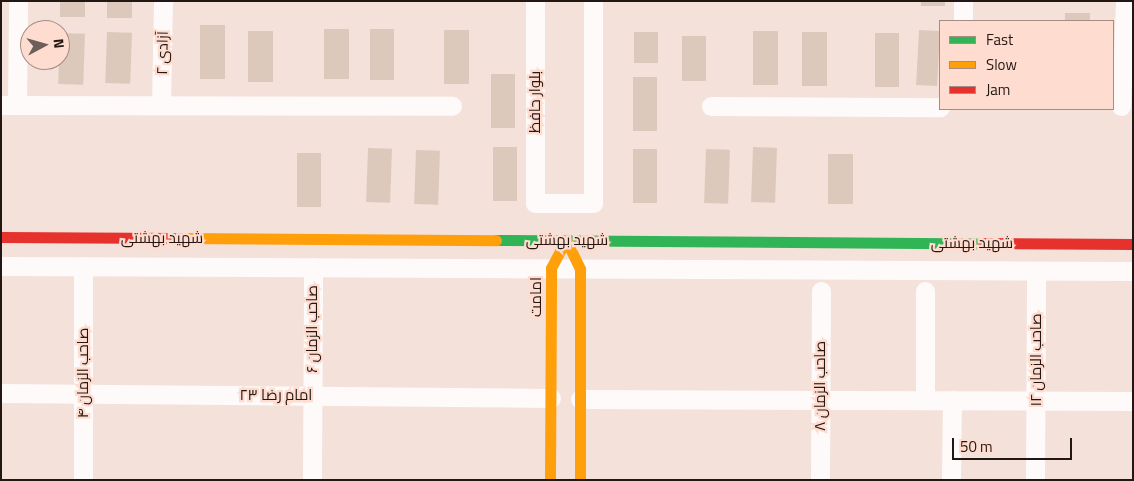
<!DOCTYPE html>
<meta charset="utf-8">
<style>
body{margin:0}
#map{position:relative;width:1134px;height:481px;overflow:hidden;background:#f4e1da;font-family:"Titillium Web",Cairo,sans-serif}
div>[style]{position:absolute}
[style*='--x']{left:calc(var(--x)*1px);top:calc(var(--y)*1px);width:calc(var(--w)*1px);rotate:calc(var(--a)*1deg)}
.building>*{inset:0;background:#ddc9bb;transform-origin:0 0}
.street>*{height:19px;margin:-9.5px;padding:0 9.5px;transform-origin:9.5px;border-radius:9.5px;background:#fdfaf9}
.fast>*{height:11px;margin:-5.5px;padding:0 5.5px;transform-origin:5.5px;border-radius:5.5px;background:#30b455}
.slow>*{height:11px;margin:-5.5px;padding:0 5.5px;transform-origin:5.5px;border-radius:5.5px;background:#ff9f0a}
.jam>*{height:11px;margin:-5.5px;padding:0 5.5px;transform-origin:5.5px;border-radius:5.5px;background:#e5322d}
span{translate:-50% -50%;white-space:nowrap;text-align:center;line-height:1.15;-webkit-text-stroke:4.5px #fedccf;paint-order:stroke}
.street-label{font-size:15px;color:#231713}
.frame{position:absolute;inset:0;border:2px solid #231713;pointer-events:none}
.legend{position:absolute;left:939px;top:20px;width:175px;height:90px;box-sizing:border-box;background:#fedccf;border:1px solid #a68d84;margin:0;padding:6px 9px;list-style:none;font-size:15px;color:#231713}
.legend li{display:flex;align-items:center;gap:10px;height:25px}
.legend b{width:25px;border:1px solid #a68d84}
.north{position:absolute;left:20px;top:20px;width:50px;height:50px;box-sizing:border-box;background:#fedccf;border:1px solid #a68d84;border-radius:50%;rotate:84deg;font-size:14px;font-weight:700;line-height:20px;text-align:center;color:#231713}
.north::after{content:'';display:block;margin:auto;width:18px;height:22px;background:#6c5e59;clip-path:polygon(50% 0,100% 100%,50% 72%,0 100%)}
.scale{position:absolute;left:952px;top:438px;width:120px;height:22px;box-sizing:border-box;border:2px solid #231713;border-top:0;padding-left:6px;font-size:15px;line-height:18px;white-space:nowrap;color:#231713;-webkit-text-stroke:4px #fedccf;paint-order:stroke}
</style>
<div id="map">
<div class="building">
<i style="left:60px;top:1px;width:25px;height:16px"></i>
<i style="left:107px;top:1px;width:25px;height:17px"></i>
<i style="left:921px;top:1px;width:24px;height:5px"></i>
<i style="left:1065px;top:13px;width:25px;height:8px"></i>
<i style="left:200px;top:25px;width:25px;height:54px"></i>
<i style="left:324px;top:29px;width:25px;height:50px"></i>
<i style="left:370px;top:29px;width:24px;height:51px"></i>
<i style="left:444px;top:30px;width:25px;height:54px"></i>
<i style="left:919px;top:30px;width:21px;height:55px;rotate:3deg"></i>
<i style="left:248px;top:31px;width:25px;height:51px"></i>
<i style="left:753px;top:31px;width:25px;height:54px"></i>
<i style="left:107px;top:32px;width:25px;height:51px;rotate:2deg"></i>
<i style="left:634px;top:32px;width:24px;height:31px"></i>
<i style="left:802px;top:32px;width:25px;height:54px"></i>
<i style="left:60px;top:33px;width:25px;height:51px;rotate:2deg"></i>
<i style="left:875px;top:33px;width:24px;height:54px"></i>
<i style="left:682px;top:36px;width:24px;height:45px"></i>
<i style="left:491px;top:74px;width:24px;height:54px"></i>
<i style="left:633px;top:77px;width:24px;height:54px"></i>
<i style="left:493px;top:147px;width:24px;height:54px"></i>
<i style="left:753px;top:147px;width:24px;height:55px;rotate:2deg"></i>
<i style="left:368px;top:148px;width:24px;height:54px;rotate:2deg"></i>
<i style="left:633px;top:149px;width:24px;height:54px"></i>
<i style="left:706px;top:149px;width:24px;height:54px;rotate:2deg"></i>
<i style="left:416px;top:150px;width:24px;height:54px;rotate:2deg"></i>
<i style="left:297px;top:153px;width:24px;height:54px"></i>
<i style="left:828px;top:154px;width:25px;height:50px"></i>
</div>
<div class="street">
<i style="--x:535;--y:1;--w:202;--a:90"></i>
<i style="--x:535;--y:203;--w:58;--a:0"></i>
<i style="--x:593;--y:203;--w:202;--a:-90"></i>
<i style="--x:963;--y:21;--w:20;--a:-90"></i>
<i style="--x:1;--y:105;--w:451;--a:0.1"></i>
<i style="--x:17;--y:105;--w:104;--a:-89.4"></i>
<i style="--x:161;--y:105;--w:104;--a:-88.9"></i>
<i style="--x:711;--y:106;--w:229;--a:0.3"></i>
<i style="--x:1121;--y:106;--w:105;--a:-87.8"></i>
<i style="--x:1;--y:266;--w:1132;--a:0.25"></i>
<i style="--x:83;--y:266;--w:214;--a:90"></i>
<i style="--x:1;--y:393;--w:550;--a:0.52"></i>
<i style="--x:580;--y:399;--w:553;--a:0.21"></i>
<i style="--x:925;--y:400;--w:109;--a:-90"></i>
<i style="--x:312;--y:480;--w:213;--a:-89.7"></i>
<i style="--x:820;--y:480;--w:189;--a:-89.7"></i>
<i style="--x:951;--y:480;--w:80;--a:-89.3"></i>
<i style="--x:1035;--y:480;--w:209;--a:-89.7"></i>
</div>
<div class="fast">
<i style="--x:496;--y:240;--w:487;--a:0.4"></i>
</div>
<div class="slow">
<i style="--x:173;--y:238;--w:323;--a:0.4"></i>
<i style="--x:566;--y:240;--w:32;--a:64"></i>
<i style="--x:580;--y:269;--w:211;--a:90"></i>
<i style="--x:550;--y:480;--w:212;--a:-89.7"></i>
<i style="--x:551;--y:268;--w:32;--a:-62"></i>
</div>
<div class="jam">
<i style="--x:1;--y:237;--w:172;--a:0.3"></i>
<i style="--x:983;--y:243;--w:150;--a:0.4"></i>
</div>
<div class="street-label">
<span style="left:162px;top:53px;rotate:-89deg">آزادی ۲</span>
<span style="left:535px;top:102px;rotate:-90deg">بلوار حافظ</span>
<span style="left:162px;top:238px">شهید بهشتی</span>
<span style="left:567px;top:240px">شهید بهشتی</span>
<span style="left:972px;top:243px">شهید بهشتی</span>
<span style="left:536px;top:297px;rotate:-90deg">امامت</span>
<span style="left:312px;top:329px;rotate:-90deg">صاحب الزمان ۶</span>
<span style="left:1036px;top:360px;rotate:-90deg">صاحب الزمان ۱۲</span>
<span style="left:83px;top:373px;rotate:-90deg">صاحب الزمان ۴</span>
<span style="left:820px;top:386px;rotate:-90deg">صاحب الزمان ۸</span>
<span style="left:276px;top:395px">امام رضا ۲۳</span>
</div>
<div class="frame"></div>
<ul class="legend">
<li><b style="height:6px;background:#30b455"></b>Fast</li>
<li><b style="height:6px;background:#ff9f0a"></b>Slow</li>
<li><b style="height:6px;background:#e5322d"></b>Jam</li>
</ul>
<div class="north">N</div>
<div class="scale">50 m</div>
</div>
